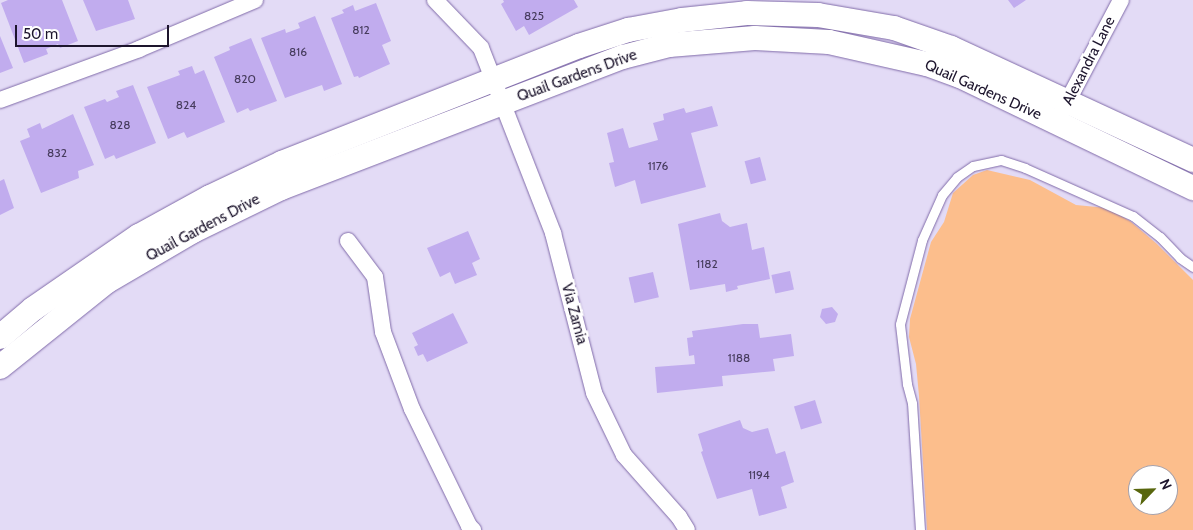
<!DOCTYPE html>
<style>
body{margin:0}
#map{position:relative;width:1193px;height:530px;overflow:hidden;background:#e3dbf6;font-family:Cabin,sans-serif}
div>[style]{position:absolute}
[style*='--x']{left:calc(var(--x)*1px);top:calc(var(--y)*1px);width:calc(var(--w)*1px);rotate:calc(var(--a)*1deg)}
.green>*{inset:0;background:#fcbe8c}
.building>*{inset:0;background:#c1acee;transform-origin:0 0}
.roads{filter:drop-shadow(0 0 1px #806ba9) drop-shadow(0 0 1px #806ba9)}
.lane>*{height:9px;margin:-4.5px;padding:0 4.5px;transform-origin:4.5px;border-radius:4.5px;background:#fff}
.street>*{height:16px;margin:-8px;padding:0 8px;transform-origin:8px;border-radius:8px;background:#fff}
.secondary>*{height:24px;margin:-12px;padding:0 12px;transform-origin:12px;border-radius:12px;background:#fff}
span{translate:-50% -50%;white-space:nowrap;text-align:center;line-height:1.15;-webkit-text-stroke:5px #fff;paint-order:stroke}
.number-label{font-size:12px;color:#463b5d}
.number-label span{-webkit-text-stroke-width:0}
.street-label{font-size:15px;color:#1d152d}
.north{position:absolute;left:1128px;top:465px;width:50px;height:50px;box-sizing:border-box;background:#fff;border:1px solid #a5a1ab;border-radius:50%;rotate:66deg;font-size:14px;font-weight:700;line-height:20px;text-align:center;color:#1d152d}
.north::after{content:'';display:block;margin:auto;width:18px;height:22px;background:#58660d;clip-path:polygon(50% 0,100% 100%,50% 72%,0 100%)}
.scale{position:absolute;left:15px;top:25px;width:154px;height:22px;box-sizing:border-box;border:2px solid #1d152d;border-top:0;padding-left:6px;font-size:15px;line-height:18px;white-space:nowrap;color:#1d152d;-webkit-text-stroke:4px #fff;paint-order:stroke}
</style>
<div id="map">
<div class="green">
<i style="clip-path:polygon(evenodd,987px 170px,1030px 180px,1076px 205px,1107px 208px,1130px 221px,1157px 244px,1193px 280px,1193px 530px,927px 530px,919px 396px,916px 364px,909px 337px,910px 319px,931px 242px,944px 222px,953px 193px,973px 175px,987px 170px,1138px 475px,1168px 475px,1168px 505px,1138px 505px,1138px 475px)"></i>
</div>
<div class="building">
<i style="clip-path:polygon(8px 0,62px 0,78px 41px,60px 48px,58px 44px,46px 49px,48px 54px,24px 63px,1px 3px)"></i>
<i style="clip-path:polygon(83px 0,128px 0,135px 19px,96px 31px)"></i>
<i style="clip-path:polygon(503px 0,574px 0,578px 7px,529px 35px,524px 26px,516px 31px,501px 4px,504px 2px)"></i>
<i style="clip-path:polygon(1008px 0,1026px 0,1014px 8px)"></i>
<i style="clip-path:polygon(376px 3px,391px 41px,382px 45px,390px 64px,359px 78px,358px 76px,354px 77px,331px 18px,344px 13px,342px 10px,353px 5px,355px 11px)"></i>
<i style="clip-path:polygon(315px 16px,342px 84px,324px 91px,322px 85px,285px 98px,261px 38px,285px 29px,286px 33px,300px 28px,298px 23px)"></i>
<i style="clip-path:polygon(0 36px,13px 68px,0 73px)"></i>
<i style="clip-path:polygon(251px 38px,277px 101px,250px 111px,248px 108px,237px 113px,214px 57px,230px 50px,229px 47px)"></i>
<i style="clip-path:polygon(192px 66px,195px 74px,204px 70px,225px 122px,187px 138px,184px 132px,168px 139px,147px 87px,180px 75px,178px 71px)"></i>
<i style="clip-path:polygon(133px 85px,156px 143px,116px 159px,114px 155px,105px 159px,84px 107px,105px 99px,107px 102px,119px 97px,116px 91px)"></i>
<i style="clip-path:polygon(712px 106px,718px 126px,691px 133px,706px 187px,641px 204px,635px 180px,615px 187px,609px 163px,614px 162px,607px 133px,623px 128px,629px 148px,658px 140px,653px 123px,664px 120px,663px 114px,684px 108px,686px 113px)"></i>
<i style="clip-path:polygon(73px 114px,94px 165px,78px 171px,79px 178px,41px 193px,20px 141px,30px 137px,27px 129px,40px 123px,42px 129px)"></i>
<i style="left:760px;top:157px;width:24px;height:16px;rotate:75deg"></i>
<i style="clip-path:polygon(4px 179px,14px 208px,0 215px,0 181px)"></i>
<i style="clip-path:polygon(720px 213px,722px 221px,730px 227px,747px 223px,752px 250px,764px 247px,770px 279px,737px 286px,738px 289px,726px 292px,725px 284px,690px 290px,678px 224px)"></i>
<i style="clip-path:polygon(468px 231px,480px 259px,472px 263px,477px 275px,455px 284px,450px 272px,440px 277px,427px 248px)"></i>
<i style="left:790px;top:271px;width:19px;height:19px;rotate:78deg"></i>
<i style="left:653px;top:272px;width:26px;height:25px;rotate:77deg"></i>
<i style="clip-path:polygon(832px 307px,838px 314px,835px 322px,826px 324px,820px 317px,822px 309px)"></i>
<i style="clip-path:polygon(453px 313px,468px 343px,427px 362px,423px 354px,418px 356px,414px 347px,418px 345px,412px 333px)"></i>
<i style="clip-path:polygon(743px 324px,758px 324px,760px 338px,791px 334px,794px 356px,773px 359px,775px 371px,722px 376px,723px 386px,657px 393px,655px 367px,695px 364px,694px 355px,689px 356px,687px 338px,693px 337px,692px 331px)"></i>
<i style="left:815px;top:400px;width:24px;height:22px;rotate:73deg"></i>
<i style="clip-path:polygon(740px 420px,743px 428px,752px 432px,768px 428px,776px 454px,785px 451px,794px 482px,781px 487px,787px 508px,759px 516px,752px 489px,717px 499px,701px 452px,703px 451px,698px 434px)"></i>
</div>
<div class="roads">
<div class="lane">
<i style="--x:920;--y:530;--w:127;--a:-93.6"></i>
<i style="--x:912;--y:403;--w:20;--a:-105"></i>
<i style="--x:907;--y:384;--w:60;--a:-96.7"></i>
<i style="--x:900;--y:324;--w:87;--a:-75.3"></i>
<i style="--x:922;--y:240;--w:49;--a:-66"></i>
<i style="--x:942;--y:195;--w:23;--a:-50"></i>
<i style="--x:957;--y:177;--w:19;--a:-35"></i>
<i style="--x:973;--y:166;--w:29;--a:-12"></i>
<i style="--x:1001;--y:160;--w:25;--a:18"></i>
<i style="--x:1025;--y:168;--w:118;--a:24"></i>
<i style="--x:1133;--y:216;--w:34;--a:38"></i>
<i style="--x:1160;--y:237;--w:29;--a:46"></i>
<i style="--x:1180;--y:258;--w:16;--a:35"></i>
</div>
<div class="street">
<i style="--x:435;--y:0;--w:66;--a:46.2"></i>
<i style="--x:481;--y:48;--w:199;--a:68.7"></i>
<i style="--x:553;--y:233;--w:165;--a:75.6"></i>
<i style="--x:594;--y:393;--w:69;--a:64.2"></i>
<i style="--x:624;--y:455;--w:83;--a:48.4"></i>
<i style="--x:679;--y:517;--w:15;--a:58"></i>
<i style="--x:0;--y:100;--w:148;--a:-20.1"></i>
<i style="--x:139;--y:49;--w:126;--a:-22.9"></i>
<i style="--x:1063;--y:110;--w:124;--a:-62.2"></i>
<i style="--x:348;--y:241;--w:45;--a:53.1"></i>
<i style="--x:375;--y:277;--w:56;--a:81.7"></i>
<i style="--x:383;--y:332;--w:82;--a:69.4"></i>
<i style="--x:412;--y:409;--w:130;--a:64"></i>
<i style="--x:469;--y:526;--w:6;--a:45"></i>
</div>
<div class="secondary">
<i style="--x:0;--y:337;--w:43;--a:-40.3"></i>
<i style="--x:33;--y:309;--w:129;--a:-34.6"></i>
<i style="--x:139;--y:236;--w:81;--a:-28.8"></i>
<i style="--x:210;--y:197;--w:80;--a:-25.3"></i>
<i style="--x:282;--y:163;--w:319;--a:-21.5"></i>
<i style="--x:579;--y:46;--w:52;--a:-18.1"></i>
<i style="--x:628;--y:30;--w:55;--a:-10.5"></i>
<i style="--x:682;--y:20;--w:65;--a:-6.1"></i>
<i style="--x:747;--y:13;--w:71;--a:1.6"></i>
<i style="--x:818;--y:15;--w:77;--a:9.7"></i>
<i style="--x:894;--y:28;--w:60;--a:19.3"></i>
<i style="--x:951;--y:48;--w:267;--a:24.8"></i>
<i style="--x:0;--y:367;--w:136;--a:-38.7"></i>
<i style="--x:106;--y:282;--w:101;--a:-30.4"></i>
<i style="--x:193;--y:231;--w:98;--a:-26"></i>
<i style="--x:281;--y:188;--w:366;--a:-21"></i>
<i style="--x:623;--y:57;--w:48;--a:-14.6"></i>
<i style="--x:669;--y:45;--w:86;--a:-4.7"></i>
<i style="--x:755;--y:38;--w:74;--a:3.1"></i>
<i style="--x:829;--y:42;--w:100;--a:12.7"></i>
<i style="--x:927;--y:64;--w:35;--a:20"></i>
<i style="--x:960;--y:76;--w:259;--a:25.7"></i>
</div>
</div>
<div class="number-label">
<span style="left:534px;top:16px">825</span>
<span style="left:361px;top:30px">812</span>
<span style="left:298px;top:52px">816</span>
<span style="left:245px;top:79px">820</span>
<span style="left:186px;top:105px">824</span>
<span style="left:120px;top:125px">828</span>
<span style="left:57px;top:153px">832</span>
<span style="left:658px;top:166px">1176</span>
<span style="left:707px;top:264px">1182</span>
<span style="left:739px;top:358px">1188</span>
<span style="left:759px;top:475px">1194</span>
</div>
<div class="street-label">
<span style="left:1089px;top:61px;rotate:-63deg">Alexandra Lane</span>
<span style="left:577px;top:76px;rotate:-20deg">Quail Gardens Drive</span>
<span style="left:983px;top:90px;rotate:24deg">Quail Gardens Drive</span>
<span style="left:203px;top:228px;rotate:-28deg">Quail Gardens Drive</span>
<span style="left:574px;top:314px;rotate:75deg">Via Zamia</span>
</div>
<div class="north">N</div>
<div class="scale">50 m</div>
</div>
